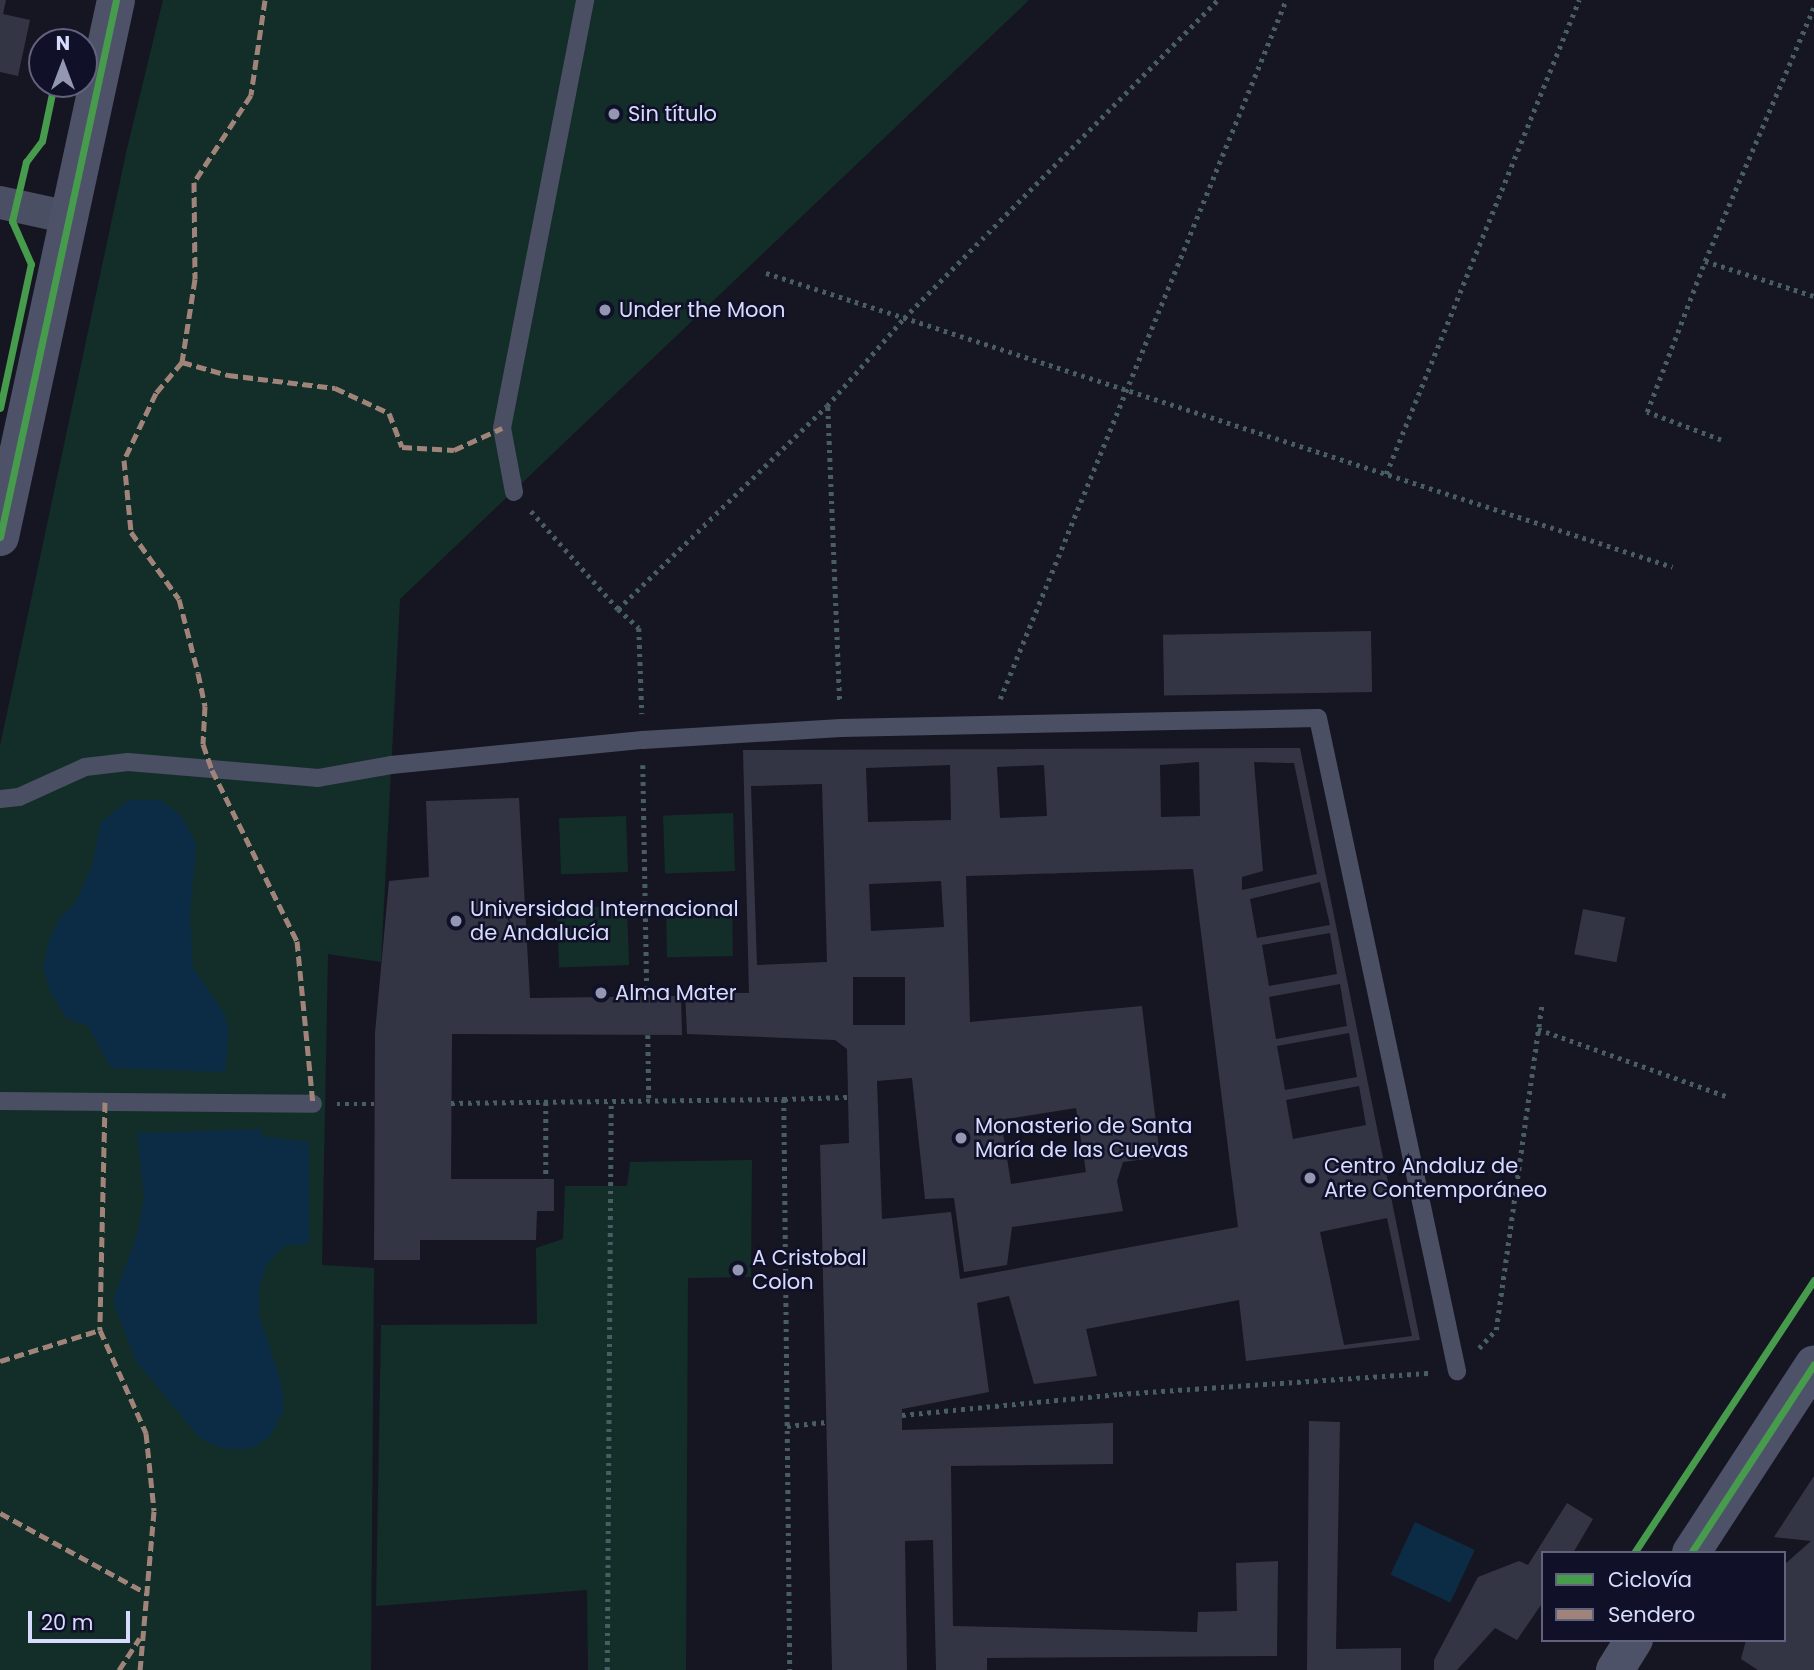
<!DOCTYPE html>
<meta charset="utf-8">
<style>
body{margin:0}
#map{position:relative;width:1814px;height:1670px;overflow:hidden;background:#161622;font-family:Poppins,sans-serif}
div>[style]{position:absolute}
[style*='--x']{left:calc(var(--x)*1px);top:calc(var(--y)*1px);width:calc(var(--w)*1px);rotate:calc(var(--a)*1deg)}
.green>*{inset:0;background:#132e29;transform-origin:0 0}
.water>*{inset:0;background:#0b2c44;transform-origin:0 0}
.building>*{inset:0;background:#343544;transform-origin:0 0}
.path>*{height:4.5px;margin-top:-2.25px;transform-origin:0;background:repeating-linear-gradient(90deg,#495d64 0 3.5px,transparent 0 8.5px)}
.lane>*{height:18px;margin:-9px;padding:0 9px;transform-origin:9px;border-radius:9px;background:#4b4f63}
.street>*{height:33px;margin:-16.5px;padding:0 16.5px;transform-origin:16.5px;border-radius:16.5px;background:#4b4f63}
.secondary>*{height:38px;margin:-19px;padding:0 19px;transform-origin:19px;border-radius:19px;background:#4d5269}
.quiet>*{height:5px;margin-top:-2.5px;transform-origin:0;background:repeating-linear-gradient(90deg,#a18479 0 10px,transparent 0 15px)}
.cycleway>*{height:7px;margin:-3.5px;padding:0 3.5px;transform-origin:3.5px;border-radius:3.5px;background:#469c4c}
.dots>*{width:19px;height:19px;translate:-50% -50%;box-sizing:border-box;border:4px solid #101128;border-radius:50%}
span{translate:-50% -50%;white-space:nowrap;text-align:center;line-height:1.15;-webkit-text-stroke:5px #101128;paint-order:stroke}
.poi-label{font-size:21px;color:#d7dcff}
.left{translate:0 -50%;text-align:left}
.legend{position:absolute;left:1541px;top:1551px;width:245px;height:91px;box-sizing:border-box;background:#101128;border:2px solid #60627e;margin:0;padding:9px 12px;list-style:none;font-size:21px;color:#d7dcff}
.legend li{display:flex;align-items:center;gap:14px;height:35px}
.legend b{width:35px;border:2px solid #60627e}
.north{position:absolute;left:28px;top:28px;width:70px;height:70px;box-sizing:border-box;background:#101128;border:2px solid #60627e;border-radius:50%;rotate:0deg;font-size:19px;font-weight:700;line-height:28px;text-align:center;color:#d7dcff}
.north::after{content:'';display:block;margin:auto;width:24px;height:32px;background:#9397b2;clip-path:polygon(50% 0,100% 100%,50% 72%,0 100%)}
.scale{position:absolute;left:28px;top:1611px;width:102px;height:32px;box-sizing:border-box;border:4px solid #d7dcff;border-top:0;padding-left:9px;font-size:21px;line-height:24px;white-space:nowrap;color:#d7dcff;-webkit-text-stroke:5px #101128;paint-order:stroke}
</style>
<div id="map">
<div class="green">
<i style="clip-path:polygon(163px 0,1029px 0,400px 599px,381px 962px,328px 954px,322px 1265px,374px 1268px,371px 1670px,0 1670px,0 746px,126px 153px)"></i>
<i style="left:733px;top:813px;width:58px;height:70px;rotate:88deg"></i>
<i style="left:626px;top:816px;width:56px;height:67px;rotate:88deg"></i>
<i style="left:732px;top:902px;width:54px;height:66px;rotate:89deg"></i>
<i style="left:627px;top:906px;width:59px;height:70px;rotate:88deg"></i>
<i style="clip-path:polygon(752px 1160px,751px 1277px,688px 1278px,686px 1670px,588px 1670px,587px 1590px,376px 1606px,381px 1325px,537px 1324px,536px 1248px,563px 1239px,565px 1186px,627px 1186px,630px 1162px)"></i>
</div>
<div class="water">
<i style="clip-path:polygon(129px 800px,160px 800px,181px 815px,196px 844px,190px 915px,193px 968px,224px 1013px,229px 1029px,225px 1072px,111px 1068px,88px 1026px,66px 1018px,51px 993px,43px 967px,49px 941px,59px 919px,75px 903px,92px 866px,101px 822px)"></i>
<i style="clip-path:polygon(263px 1129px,261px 1136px,309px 1142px,309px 1244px,284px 1246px,266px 1266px,259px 1289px,259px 1315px,282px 1385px,284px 1410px,270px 1437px,250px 1449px,224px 1449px,201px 1439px,136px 1361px,113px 1300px,137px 1235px,144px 1198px,137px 1133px)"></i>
<i style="left:1415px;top:1522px;width:66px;height:58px;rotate:25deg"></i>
</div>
<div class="building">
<i style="clip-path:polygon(0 0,6px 0,3px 14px,30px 20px,18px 76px,0 72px)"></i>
<i style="left:1371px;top:631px;width:61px;height:208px;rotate:89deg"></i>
<i style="clip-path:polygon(evenodd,1300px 748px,1420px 1340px,1246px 1361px,1239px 1300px,1086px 1329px,1097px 1376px,1034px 1384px,1009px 1296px,977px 1303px,989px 1392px,902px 1409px,902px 1430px,1113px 1423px,1113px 1464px,951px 1466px,953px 1626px,1197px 1632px,1198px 1612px,1237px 1611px,1236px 1563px,1278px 1561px,1277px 1656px,987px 1658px,987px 1670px,936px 1670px,933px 1540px,905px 1541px,907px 1670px,832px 1670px,820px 1145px,849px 1143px,847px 1049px,835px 1040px,687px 1034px,685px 992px,749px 993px,743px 750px,1300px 748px,1199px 762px,1200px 816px,1161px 817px,1160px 765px,1199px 762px,1300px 748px,1254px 762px,1294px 763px,1317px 874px,1242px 890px,1242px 877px,1263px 871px,1254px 762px,1300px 748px,950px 765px,951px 820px,868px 822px,866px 768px,950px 765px,1300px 748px,1044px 765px,1047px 816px,1000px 818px,997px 767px,1044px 765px,1300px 748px,822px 784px,827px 962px,757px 965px,751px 786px,822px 784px,1300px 748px,1193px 869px,1238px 1227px,960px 1279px,951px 1212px,882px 1219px,877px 1081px,912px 1078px,925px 1199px,954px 1198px,964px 1272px,1007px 1265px,1012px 1227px,1123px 1211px,1117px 1181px,1123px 1162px,1160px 1157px,1142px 1006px,970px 1022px,966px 876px,1193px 869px,1300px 748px,941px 881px,944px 927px,871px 931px,869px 884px,941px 881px,1300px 748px,1320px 882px,1330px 925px,1257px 938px,1250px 899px,1320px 882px,1300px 748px,1330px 933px,1337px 974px,1269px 986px,1262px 945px,1330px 933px,1300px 748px,853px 977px,905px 977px,905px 1025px,853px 1025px,853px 977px,1300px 748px,1340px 984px,1347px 1026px,1276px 1039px,1269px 997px,1340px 984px,1300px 748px,1349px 1033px,1357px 1077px,1285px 1090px,1277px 1046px,1349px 1033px,1300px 748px,1359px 1086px,1366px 1125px,1293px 1139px,1286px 1100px,1359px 1086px,1300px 748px,1076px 1108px,1086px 1172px,1011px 1184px,1001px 1120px,1076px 1108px,1300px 748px,1387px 1218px,1412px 1336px,1344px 1345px,1320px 1232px,1387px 1218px)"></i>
<i style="clip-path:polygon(519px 798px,530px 998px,681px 996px,682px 1035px,452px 1034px,451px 1179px,554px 1179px,554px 1211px,537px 1211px,536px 1240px,420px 1240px,420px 1260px,374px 1260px,375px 1033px,389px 881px,429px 877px,426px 801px)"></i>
<i style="left:1583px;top:909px;width:43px;height:46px;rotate:11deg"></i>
<i style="clip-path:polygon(1309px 1421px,1340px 1422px,1336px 1649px,1401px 1648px,1401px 1670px,1307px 1670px)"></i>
<i style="clip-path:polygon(1814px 1476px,1814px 1670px,1758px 1670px,1741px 1659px,1746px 1640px,1784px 1640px,1784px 1565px,1811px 1541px,1774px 1537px)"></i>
<i style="clip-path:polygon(1567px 1503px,1593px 1519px,1573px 1553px,1543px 1553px,1543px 1602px,1517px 1640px,1495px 1628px,1457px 1670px,1434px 1670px,1434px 1660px,1478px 1577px,1519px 1561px,1528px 1565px)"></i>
</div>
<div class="path">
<i style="--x:1705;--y:261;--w:114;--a:17.8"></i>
<i style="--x:766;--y:273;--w:953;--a:17.96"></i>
<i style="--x:828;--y:407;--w:295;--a:87.7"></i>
<i style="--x:1721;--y:440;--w:79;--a:-159.3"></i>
<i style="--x:1647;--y:412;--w:162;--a:-69"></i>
<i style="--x:1705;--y:261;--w:276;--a:-66.8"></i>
<i style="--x:1386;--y:474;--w:512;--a:-67.85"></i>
<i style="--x:531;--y:511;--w:131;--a:48.4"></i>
<i style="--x:618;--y:609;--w:291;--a:-44.2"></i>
<i style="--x:827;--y:406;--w:117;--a:-48.8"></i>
<i style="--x:904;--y:318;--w:447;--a:-45.4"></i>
<i style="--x:618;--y:609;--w:28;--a:42"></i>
<i style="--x:639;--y:628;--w:86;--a:88"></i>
<i style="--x:1000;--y:699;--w:755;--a:-67.75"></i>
<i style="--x:643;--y:765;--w:232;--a:89"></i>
<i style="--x:1538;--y:1029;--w:200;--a:19.6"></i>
<i style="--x:648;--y:1035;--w:65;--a:89.1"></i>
<i style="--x:784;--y:1099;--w:63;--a:-1.8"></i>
<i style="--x:546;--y:1102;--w:77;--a:90"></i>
<i style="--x:451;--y:1103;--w:333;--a:-0.7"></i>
<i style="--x:784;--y:1099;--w:571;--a:89.4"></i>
<i style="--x:337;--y:1104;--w:37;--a:0"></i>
<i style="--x:1479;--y:1348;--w:25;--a:-47"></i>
<i style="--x:1496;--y:1330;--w:329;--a:-82"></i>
<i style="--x:902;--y:1415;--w:218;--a:-5.5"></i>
<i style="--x:1119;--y:1394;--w:313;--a:-3.9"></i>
<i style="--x:787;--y:1426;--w:40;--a:-5.7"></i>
<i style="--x:607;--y:1670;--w:569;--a:-89.6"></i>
</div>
<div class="lane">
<i style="--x:514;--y:492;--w:65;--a:-100.6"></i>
<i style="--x:502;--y:428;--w:436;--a:-79"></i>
<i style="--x:0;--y:799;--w:19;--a:-6"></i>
<i style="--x:19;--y:797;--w:72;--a:-24.4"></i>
<i style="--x:85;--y:767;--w:43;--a:-6.6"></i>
<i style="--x:128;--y:762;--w:191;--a:4.8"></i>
<i style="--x:318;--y:778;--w:74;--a:-10.1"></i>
<i style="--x:391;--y:765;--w:253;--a:-5.7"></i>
<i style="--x:643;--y:740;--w:198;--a:-3.5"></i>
<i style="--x:841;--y:728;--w:477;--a:-1.2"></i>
<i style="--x:1318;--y:718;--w:668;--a:77.98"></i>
<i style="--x:0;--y:1101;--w:313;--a:0.5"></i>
</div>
<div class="street">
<i style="--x:0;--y:202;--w:71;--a:12.3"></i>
</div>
<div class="secondary">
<i style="--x:0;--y:537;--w:549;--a:-77.81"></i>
<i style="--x:1691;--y:1553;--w:225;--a:-56.9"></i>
<i style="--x:1615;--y:1670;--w:36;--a:-58"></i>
</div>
<div class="quiet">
<i style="--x:265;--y:0;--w:96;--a:98.4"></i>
<i style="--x:251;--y:95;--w:104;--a:123.2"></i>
<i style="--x:194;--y:182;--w:97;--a:89.4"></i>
<i style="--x:195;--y:279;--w:84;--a:98.9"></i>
<i style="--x:182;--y:362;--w:40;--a:130"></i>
<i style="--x:156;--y:393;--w:74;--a:115.5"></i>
<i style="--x:124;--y:460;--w:72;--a:84.4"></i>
<i style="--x:131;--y:532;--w:82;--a:54.4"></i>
<i style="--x:179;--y:599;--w:76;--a:75.6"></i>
<i style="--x:198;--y:673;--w:34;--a:78"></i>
<i style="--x:205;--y:706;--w:38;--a:93"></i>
<i style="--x:203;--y:744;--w:28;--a:71"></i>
<i style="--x:212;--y:770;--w:191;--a:63.6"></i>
<i style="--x:297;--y:941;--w:164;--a:84.4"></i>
<i style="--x:182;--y:362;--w:48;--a:15.8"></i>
<i style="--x:228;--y:375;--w:108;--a:6.9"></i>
<i style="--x:335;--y:388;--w:60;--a:24.8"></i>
<i style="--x:389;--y:413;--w:36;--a:69"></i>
<i style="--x:402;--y:447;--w:52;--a:3.3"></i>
<i style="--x:454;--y:450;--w:53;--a:-24.6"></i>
<i style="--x:105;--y:1102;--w:228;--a:91.3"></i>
<i style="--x:100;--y:1330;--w:113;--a:65.9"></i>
<i style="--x:146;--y:1433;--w:78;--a:84.1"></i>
<i style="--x:154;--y:1511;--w:160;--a:95"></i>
<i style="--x:0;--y:1361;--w:105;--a:-17.2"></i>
<i style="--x:0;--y:1513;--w:169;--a:28.7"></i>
<i style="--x:119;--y:1670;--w:38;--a:-57"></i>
</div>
<div class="cycleway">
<i style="--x:0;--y:408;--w:147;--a:-77.9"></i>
<i style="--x:31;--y:264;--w:47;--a:-113.8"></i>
<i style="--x:12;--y:221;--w:61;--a:-76.7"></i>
<i style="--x:26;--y:162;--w:26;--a:-53"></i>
<i style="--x:42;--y:141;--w:58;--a:-78.1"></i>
<i style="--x:0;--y:537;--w:549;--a:-77.81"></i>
<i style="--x:1634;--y:1553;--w:327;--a:-56.6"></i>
<i style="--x:1691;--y:1553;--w:225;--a:-56.9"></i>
</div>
<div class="dots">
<i style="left:614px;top:114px;background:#9397b2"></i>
<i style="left:605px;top:310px;background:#9397b2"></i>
<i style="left:456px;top:921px;background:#9397b2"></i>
<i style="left:601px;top:993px;background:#9397b2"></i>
<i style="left:961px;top:1138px;background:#9397b2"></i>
<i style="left:1310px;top:1178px;background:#9397b2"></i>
<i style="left:738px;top:1270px;background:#9397b2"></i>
</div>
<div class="poi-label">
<span class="left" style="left:628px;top:114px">Sin título</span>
<span class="left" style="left:619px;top:310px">Under the Moon</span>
<span class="left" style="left:470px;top:921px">Universidad Internacional<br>de Andalucía</span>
<span class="left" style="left:615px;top:993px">Alma Mater</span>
<span class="left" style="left:975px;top:1138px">Monasterio de Santa<br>María de las Cuevas</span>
<span class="left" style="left:1324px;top:1178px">Centro Andaluz de<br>Arte Contemporáneo</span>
<span class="left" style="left:752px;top:1270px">A Cristobal<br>Colon</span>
</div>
<ul class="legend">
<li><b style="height:9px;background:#469c4c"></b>Ciclovía</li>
<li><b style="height:9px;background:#a18479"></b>Sendero</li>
</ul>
<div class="north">N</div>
<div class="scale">20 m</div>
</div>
